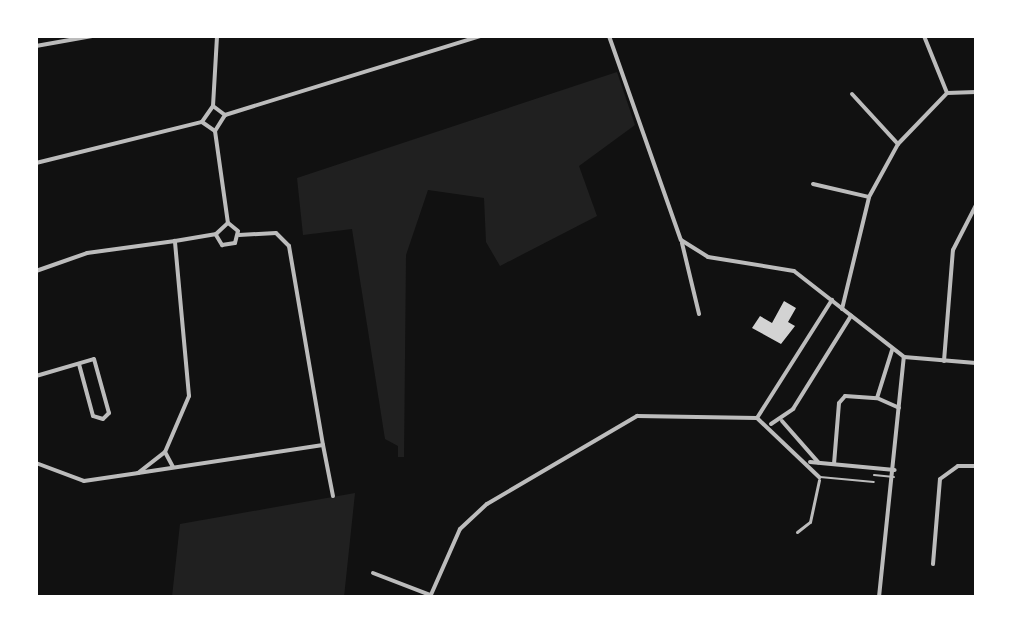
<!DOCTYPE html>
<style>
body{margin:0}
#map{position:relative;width:1012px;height:633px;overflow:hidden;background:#111;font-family:Signika,sans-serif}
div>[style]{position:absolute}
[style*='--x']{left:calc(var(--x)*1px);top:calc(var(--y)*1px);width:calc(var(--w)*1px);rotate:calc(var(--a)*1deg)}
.green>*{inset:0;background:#202020}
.building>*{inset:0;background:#d3d3d3}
.service>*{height:2px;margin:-1px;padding:0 1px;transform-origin:1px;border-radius:1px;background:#bcbcbc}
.pedestrian>*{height:3px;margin:-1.5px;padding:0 1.5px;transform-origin:1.5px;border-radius:1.5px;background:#bcbcbc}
.minor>*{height:4px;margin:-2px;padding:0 2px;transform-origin:2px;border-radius:2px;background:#bcbcbc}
span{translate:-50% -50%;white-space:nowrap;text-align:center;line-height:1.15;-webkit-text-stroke:6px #fff;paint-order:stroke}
.frame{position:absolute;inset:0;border:38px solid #fff;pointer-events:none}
</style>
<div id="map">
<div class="green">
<i style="clip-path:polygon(617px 72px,635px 125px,579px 166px,597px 216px,500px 266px,486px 242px,484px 198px,428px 190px,406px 255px,404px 457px,398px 457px,398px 446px,385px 439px,352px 229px,303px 235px,297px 178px)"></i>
<i style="clip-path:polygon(355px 493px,344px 597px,172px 597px,180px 524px)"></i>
</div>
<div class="building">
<i style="clip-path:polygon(784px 301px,796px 308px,788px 322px,795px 326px,781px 344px,752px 328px,760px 316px,772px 323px)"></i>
</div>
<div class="service">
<i style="--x:874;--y:475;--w:20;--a:6"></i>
<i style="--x:820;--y:477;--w:54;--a:5.3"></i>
</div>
<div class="pedestrian">
<i style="--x:797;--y:532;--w:16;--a:-38"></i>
<i style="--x:810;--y:522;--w:43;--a:-77.9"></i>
</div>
<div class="minor">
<i style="--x:609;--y:36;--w:216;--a:70.6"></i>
<i style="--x:681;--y:240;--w:32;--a:32"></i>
<i style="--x:708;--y:257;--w:87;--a:9.2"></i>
<i style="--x:794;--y:271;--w:140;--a:38"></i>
<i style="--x:904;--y:357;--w:72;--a:4.8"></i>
<i style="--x:924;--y:36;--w:61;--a:68"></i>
<i style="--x:36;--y:46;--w:57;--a:-10.1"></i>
<i style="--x:852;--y:94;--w:68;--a:47.4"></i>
<i style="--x:213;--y:106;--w:70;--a:-86.7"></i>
<i style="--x:213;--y:106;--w:19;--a:125"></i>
<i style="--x:202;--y:122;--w:16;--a:35"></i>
<i style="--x:213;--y:106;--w:15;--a:37"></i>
<i style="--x:225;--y:115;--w:267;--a:-17.2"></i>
<i style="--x:215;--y:131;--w:93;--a:82"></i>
<i style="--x:215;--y:131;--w:19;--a:-58"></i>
<i style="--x:36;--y:163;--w:171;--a:-13.9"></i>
<i style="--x:813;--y:184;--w:57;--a:13.1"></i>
<i style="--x:216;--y:234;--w:16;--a:-43"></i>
<i style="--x:216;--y:235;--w:12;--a:59"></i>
<i style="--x:222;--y:245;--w:13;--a:-9"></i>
<i style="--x:235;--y:243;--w:12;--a:-76"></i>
<i style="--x:238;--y:231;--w:13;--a:-141"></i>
<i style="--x:682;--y:243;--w:73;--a:76.5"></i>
<i style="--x:36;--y:271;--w:54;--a:-19.4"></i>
<i style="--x:87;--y:253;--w:89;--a:-7.8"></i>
<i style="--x:842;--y:309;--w:115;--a:-76.4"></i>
<i style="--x:869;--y:197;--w:60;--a:-61.3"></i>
<i style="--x:898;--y:144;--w:71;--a:-46.1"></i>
<i style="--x:947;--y:93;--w:29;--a:-2"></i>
<i style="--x:944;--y:361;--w:111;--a:-85.4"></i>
<i style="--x:953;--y:250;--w:51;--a:-62.9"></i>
<i style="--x:36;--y:376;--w:60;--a:-16.3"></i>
<i style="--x:94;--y:359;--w:56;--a:74.5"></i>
<i style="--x:109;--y:413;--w:8;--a:135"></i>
<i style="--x:103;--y:419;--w:10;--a:-163"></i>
<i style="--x:93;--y:416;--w:54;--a:-105.1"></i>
<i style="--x:877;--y:398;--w:24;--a:24"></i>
<i style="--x:757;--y:418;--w:140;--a:-57.6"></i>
<i style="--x:782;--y:421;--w:55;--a:48.7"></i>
<i style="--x:771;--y:424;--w:27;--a:-34"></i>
<i style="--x:793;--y:409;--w:110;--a:-58.1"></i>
<i style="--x:323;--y:445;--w:52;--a:78.9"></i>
<i style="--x:165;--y:452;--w:17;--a:62"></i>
<i style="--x:810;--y:462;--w:85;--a:5.4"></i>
<i style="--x:36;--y:463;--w:51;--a:20.6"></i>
<i style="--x:84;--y:481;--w:55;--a:-8.4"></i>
<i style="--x:138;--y:473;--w:34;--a:-38"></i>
<i style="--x:165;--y:452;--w:61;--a:-66.8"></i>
<i style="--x:189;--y:396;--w:156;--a:-95.2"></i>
<i style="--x:175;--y:241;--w:42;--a:-9.7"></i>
<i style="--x:834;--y:464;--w:61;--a:-85.3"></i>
<i style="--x:839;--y:403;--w:9;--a:-49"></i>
<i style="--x:845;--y:396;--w:32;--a:4"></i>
<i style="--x:877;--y:398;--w:50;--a:-72.6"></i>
<i style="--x:138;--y:473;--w:187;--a:-8.6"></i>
<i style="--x:323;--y:445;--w:202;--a:-99.7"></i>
<i style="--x:289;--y:246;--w:18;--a:-135"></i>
<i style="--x:276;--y:233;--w:37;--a:177"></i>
<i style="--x:933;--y:564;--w:85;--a:-85.3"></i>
<i style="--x:940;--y:479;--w:22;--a:-36"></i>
<i style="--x:958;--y:466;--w:18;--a:0"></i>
<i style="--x:373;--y:573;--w:61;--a:21.1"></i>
<i style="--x:430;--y:597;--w:74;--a:-66.2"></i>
<i style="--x:460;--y:529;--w:37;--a:-43"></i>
<i style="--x:487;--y:504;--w:174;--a:-30.4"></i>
<i style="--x:637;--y:416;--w:120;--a:1"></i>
<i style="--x:757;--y:418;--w:86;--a:43.6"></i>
<i style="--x:879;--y:597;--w:241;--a:-84.1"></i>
</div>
<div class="frame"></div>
</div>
